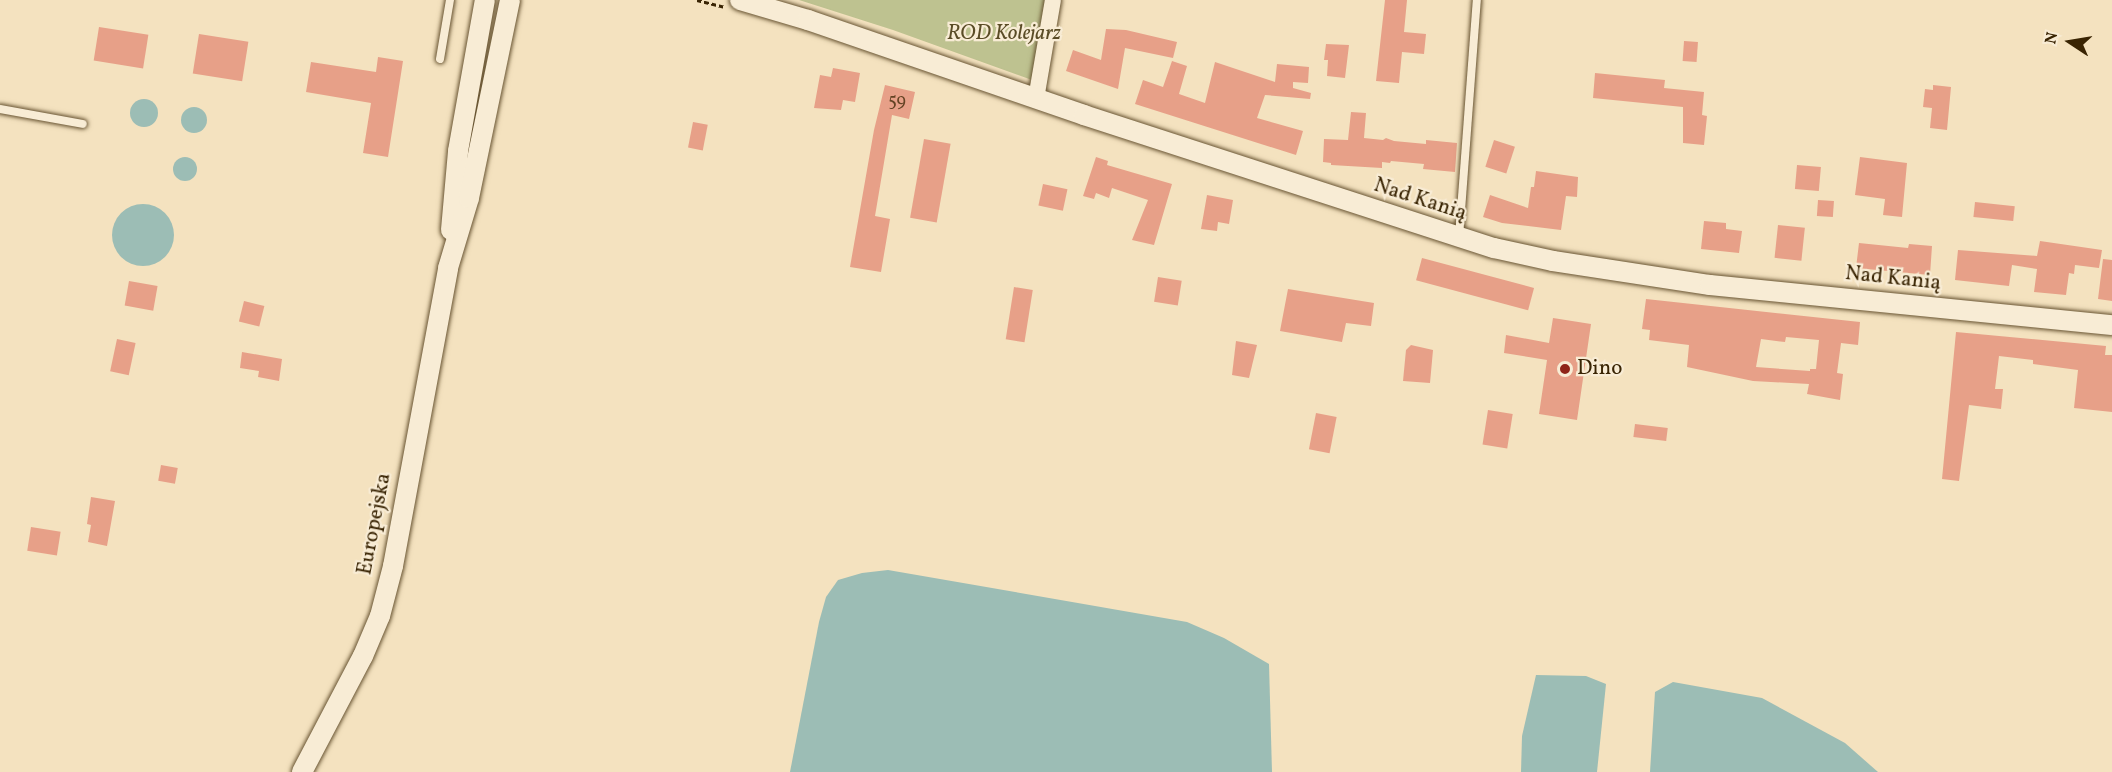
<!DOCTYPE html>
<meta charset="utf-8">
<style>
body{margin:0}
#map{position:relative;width:2112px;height:772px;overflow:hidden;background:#f4e2bf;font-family:Vollkorn,serif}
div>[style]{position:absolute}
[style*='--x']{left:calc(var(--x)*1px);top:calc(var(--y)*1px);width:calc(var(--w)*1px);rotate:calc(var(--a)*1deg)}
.green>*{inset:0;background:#bec290}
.water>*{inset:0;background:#9cbdb5}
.round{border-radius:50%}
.building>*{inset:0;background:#e7a088;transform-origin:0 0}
.path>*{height:3px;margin-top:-1.5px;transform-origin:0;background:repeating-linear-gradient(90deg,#392403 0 4.5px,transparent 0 7.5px)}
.roads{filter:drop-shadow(0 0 2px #685432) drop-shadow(0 0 2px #685432)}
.service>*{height:8px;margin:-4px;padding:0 4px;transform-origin:4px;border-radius:4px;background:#f8ecd5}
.minor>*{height:16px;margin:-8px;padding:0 8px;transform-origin:8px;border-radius:8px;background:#f8ecd5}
.tertiary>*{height:20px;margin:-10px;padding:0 10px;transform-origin:10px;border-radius:10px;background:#f8ecd5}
.dots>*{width:16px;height:16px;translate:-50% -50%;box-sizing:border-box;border:3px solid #f8ecd5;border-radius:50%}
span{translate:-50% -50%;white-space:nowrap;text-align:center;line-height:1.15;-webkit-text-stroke:4.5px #f8ecd5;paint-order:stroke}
.number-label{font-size:18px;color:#644324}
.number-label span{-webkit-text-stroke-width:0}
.park-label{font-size:21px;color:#5a4c26;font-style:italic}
.street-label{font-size:21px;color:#392403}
.poi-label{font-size:21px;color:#392403}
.left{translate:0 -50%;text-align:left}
.north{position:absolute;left:2040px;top:12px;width:60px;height:60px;-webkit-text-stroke:4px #f8ecd5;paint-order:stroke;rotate:282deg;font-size:16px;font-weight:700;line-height:24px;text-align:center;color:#392403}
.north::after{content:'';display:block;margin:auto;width:21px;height:27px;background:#392403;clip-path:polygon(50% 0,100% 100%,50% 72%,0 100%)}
</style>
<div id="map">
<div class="green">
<i style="clip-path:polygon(799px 0,1045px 0,1032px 80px,893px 30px)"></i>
</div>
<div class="water">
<i class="round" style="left:130px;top:99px;width:28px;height:28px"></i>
<i class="round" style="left:181px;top:107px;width:26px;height:26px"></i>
<i class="round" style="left:173px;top:157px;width:24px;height:24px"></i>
<i class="round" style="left:112px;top:204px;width:62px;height:62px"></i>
<i style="clip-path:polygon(888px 570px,1187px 622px,1224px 638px,1269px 664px,1272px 772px,790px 772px,819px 622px,826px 597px,838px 580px,862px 573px)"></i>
<i style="clip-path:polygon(1536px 675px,1586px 676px,1606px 684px,1597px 772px,1521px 772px,1522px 736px)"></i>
<i style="clip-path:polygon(1673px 682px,1762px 698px,1845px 743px,1878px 772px,1650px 772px,1655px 692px)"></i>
</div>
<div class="building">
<i style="clip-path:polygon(1385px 0,1407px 0,1404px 32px,1426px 34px,1424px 54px,1402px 52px,1399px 83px,1376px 81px)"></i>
<i style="left:99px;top:27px;width:50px;height:34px;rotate:9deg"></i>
<i style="clip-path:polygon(1106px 29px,1126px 30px,1177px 42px,1173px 58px,1125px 48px,1118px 89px,1066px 71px,1073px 50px,1101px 60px)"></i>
<i style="left:199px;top:34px;width:50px;height:40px;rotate:9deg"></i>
<i style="left:1684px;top:41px;width:14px;height:20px;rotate:4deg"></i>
<i style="clip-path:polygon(1326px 44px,1349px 45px,1345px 78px,1327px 76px,1328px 60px,1324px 60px)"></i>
<i style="clip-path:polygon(378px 57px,403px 61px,388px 157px,363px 153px,371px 103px,306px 92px,311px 62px,376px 72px)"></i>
<i style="clip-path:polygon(1172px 61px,1187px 66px,1179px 94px,1205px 103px,1215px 62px,1275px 82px,1277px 64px,1309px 67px,1308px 83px,1293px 82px,1293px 88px,1311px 93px,1310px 99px,1265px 95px,1257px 118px,1303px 131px,1296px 155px,1135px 104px,1143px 80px,1163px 87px)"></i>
<i style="clip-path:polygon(833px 68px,860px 73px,855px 102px,843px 100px,841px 110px,814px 108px,820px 75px,831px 77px)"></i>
<i style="clip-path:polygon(1595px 73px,1665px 80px,1664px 88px,1704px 92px,1702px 115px,1707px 116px,1704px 145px,1683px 143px,1683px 107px,1593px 98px)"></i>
<i style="clip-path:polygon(885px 85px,915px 92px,909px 119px,892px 115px,875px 216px,890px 219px,881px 272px,850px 267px,874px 130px)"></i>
<i style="clip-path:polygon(1933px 85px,1951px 87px,1947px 130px,1930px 128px,1932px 108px,1923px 107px,1925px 89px,1933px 90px)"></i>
<i style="clip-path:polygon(1351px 112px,1366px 113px,1364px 138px,1383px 140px,1386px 138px,1394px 141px,1426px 144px,1426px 140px,1457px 143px,1455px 172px,1423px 169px,1424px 164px,1391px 161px,1390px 163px,1382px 162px,1382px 168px,1331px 165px,1331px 163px,1323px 162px,1324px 139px,1348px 140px)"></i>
<i style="left:693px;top:122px;width:15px;height:26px;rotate:11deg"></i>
<i style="left:924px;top:139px;width:27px;height:80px;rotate:10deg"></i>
<i style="left:1494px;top:140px;width:22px;height:28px;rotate:18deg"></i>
<i style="clip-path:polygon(1096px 157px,1108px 161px,1107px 165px,1172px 184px,1154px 245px,1132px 240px,1148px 200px,1112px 188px,1109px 198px,1096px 193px,1094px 199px,1083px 196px)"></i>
<i style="clip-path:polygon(1860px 157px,1907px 163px,1902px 217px,1883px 215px,1885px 199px,1855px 195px)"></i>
<i style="left:1797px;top:165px;width:24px;height:24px;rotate:5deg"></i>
<i style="clip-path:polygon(1536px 171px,1578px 177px,1577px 197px,1566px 196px,1561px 230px,1502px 223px,1483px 217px,1490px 195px,1528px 208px,1531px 187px,1534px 187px)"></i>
<i style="left:1043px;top:184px;width:25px;height:22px;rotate:12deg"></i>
<i style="clip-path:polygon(1207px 195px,1233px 200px,1229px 224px,1218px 222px,1217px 231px,1201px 229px)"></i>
<i style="left:1818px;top:200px;width:16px;height:16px;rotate:4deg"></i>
<i style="left:1975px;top:202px;width:40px;height:15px;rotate:6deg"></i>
<i style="clip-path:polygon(1704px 221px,1726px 223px,1726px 229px,1742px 231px,1739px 253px,1701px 249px)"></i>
<i style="left:1778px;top:225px;width:27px;height:33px;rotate:6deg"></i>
<i style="clip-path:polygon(2040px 241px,2102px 250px,2099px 268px,2075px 265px,2074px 274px,2069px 273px,2066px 295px,2034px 292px,2037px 269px,2012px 265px,2009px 286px,1955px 280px,1958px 250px,2037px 256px)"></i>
<i style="clip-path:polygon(1859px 243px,1908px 248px,1909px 244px,1932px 246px,1930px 275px,1856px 268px)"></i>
<i style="left:1422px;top:258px;width:116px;height:23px;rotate:15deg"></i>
<i style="clip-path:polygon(2103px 259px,2112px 260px,2112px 301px,2098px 299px)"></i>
<i style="left:1158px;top:277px;width:24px;height:25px;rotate:9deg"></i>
<i style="left:129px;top:281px;width:29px;height:25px;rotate:10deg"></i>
<i style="left:1014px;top:287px;width:19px;height:53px;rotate:9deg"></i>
<i style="clip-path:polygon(1288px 289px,1374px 303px,1371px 326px,1346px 323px,1342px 342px,1280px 331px)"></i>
<i style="clip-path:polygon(evenodd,1646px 299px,1860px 322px,1858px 345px,1841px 343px,1837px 373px,1843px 374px,1840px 400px,1807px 394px,1809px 384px,1753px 381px,1687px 367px,1689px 345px,1649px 340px,1650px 330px,1642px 329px,1646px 299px,1786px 337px,1819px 340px,1816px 369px,1810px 369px,1810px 371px,1756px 367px,1761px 339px,1785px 342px,1786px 337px)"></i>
<i style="left:244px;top:301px;width:21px;height:21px;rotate:14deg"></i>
<i style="clip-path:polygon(1553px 318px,1591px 324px,1577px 420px,1539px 414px,1547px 360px,1504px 353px,1506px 335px,1549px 343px)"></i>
<i style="clip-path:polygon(1956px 332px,2106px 346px,2105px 355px,2112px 355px,2112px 412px,2074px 408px,2078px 370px,2033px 364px,2033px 360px,1999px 356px,1995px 389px,2003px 389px,2001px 409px,1969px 405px,1959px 481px,1942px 479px)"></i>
<i style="left:117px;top:339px;width:19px;height:33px;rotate:12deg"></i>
<i style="clip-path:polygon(1236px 341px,1257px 345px,1249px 378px,1232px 375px)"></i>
<i style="clip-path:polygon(1411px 345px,1433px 350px,1430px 383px,1403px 381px,1406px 350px)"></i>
<i style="clip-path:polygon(242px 352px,282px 359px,279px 381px,258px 377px,259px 371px,240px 368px)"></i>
<i style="left:1488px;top:410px;width:25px;height:35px;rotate:9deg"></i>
<i style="left:1316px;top:413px;width:21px;height:37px;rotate:11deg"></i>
<i style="left:1635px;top:424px;width:33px;height:13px;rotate:7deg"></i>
<i style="left:161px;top:465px;width:17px;height:16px;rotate:10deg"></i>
<i style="clip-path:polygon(91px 497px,115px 501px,107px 546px,88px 542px,91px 525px,87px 524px)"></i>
<i style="left:31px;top:527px;width:30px;height:24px;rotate:9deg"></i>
</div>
<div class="path">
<i style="--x:697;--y:0;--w:29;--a:14"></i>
</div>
<div class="roads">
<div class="service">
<i style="--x:440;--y:59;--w:60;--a:-80.4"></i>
<i style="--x:0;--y:109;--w:84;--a:10.2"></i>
<i style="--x:1459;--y:237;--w:238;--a:-85.7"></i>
</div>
<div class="minor">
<i style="--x:1036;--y:99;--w:100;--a:-80.3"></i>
</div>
<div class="tertiary">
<i style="--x:740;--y:0;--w:71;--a:16.4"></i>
<i style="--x:808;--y:20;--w:292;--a:19"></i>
<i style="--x:1084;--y:115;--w:431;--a:18"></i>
<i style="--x:1494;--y:248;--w:60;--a:12.4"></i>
<i style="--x:1553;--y:261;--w:159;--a:8.7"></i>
<i style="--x:1710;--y:285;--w:404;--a:5.7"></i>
<i style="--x:451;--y:230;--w:79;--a:-84.9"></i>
<i style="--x:458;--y:151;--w:153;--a:-79.9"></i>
<i style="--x:302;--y:772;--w:131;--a:-62.3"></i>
<i style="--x:363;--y:656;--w:43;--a:-67"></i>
<i style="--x:380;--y:616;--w:52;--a:-75.4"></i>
<i style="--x:393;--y:566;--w:303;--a:-79.5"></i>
<i style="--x:448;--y:268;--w:73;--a:-73.3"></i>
<i style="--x:469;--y:198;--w:202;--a:-78.3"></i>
</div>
</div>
<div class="dots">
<i style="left:1565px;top:369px;background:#8f2418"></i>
</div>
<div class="number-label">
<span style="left:897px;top:102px">59</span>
</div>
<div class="park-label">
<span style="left:1004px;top:34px">ROD Kolejarz</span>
</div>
<div class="street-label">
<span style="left:1420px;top:200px;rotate:18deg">Nad Kanią</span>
<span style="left:1893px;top:279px;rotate:6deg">Nad Kanią</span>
<span style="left:375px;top:524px;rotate:-79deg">Europejska</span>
</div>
<div class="poi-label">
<span class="left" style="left:1577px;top:369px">Dino</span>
</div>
<div class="north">N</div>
</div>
